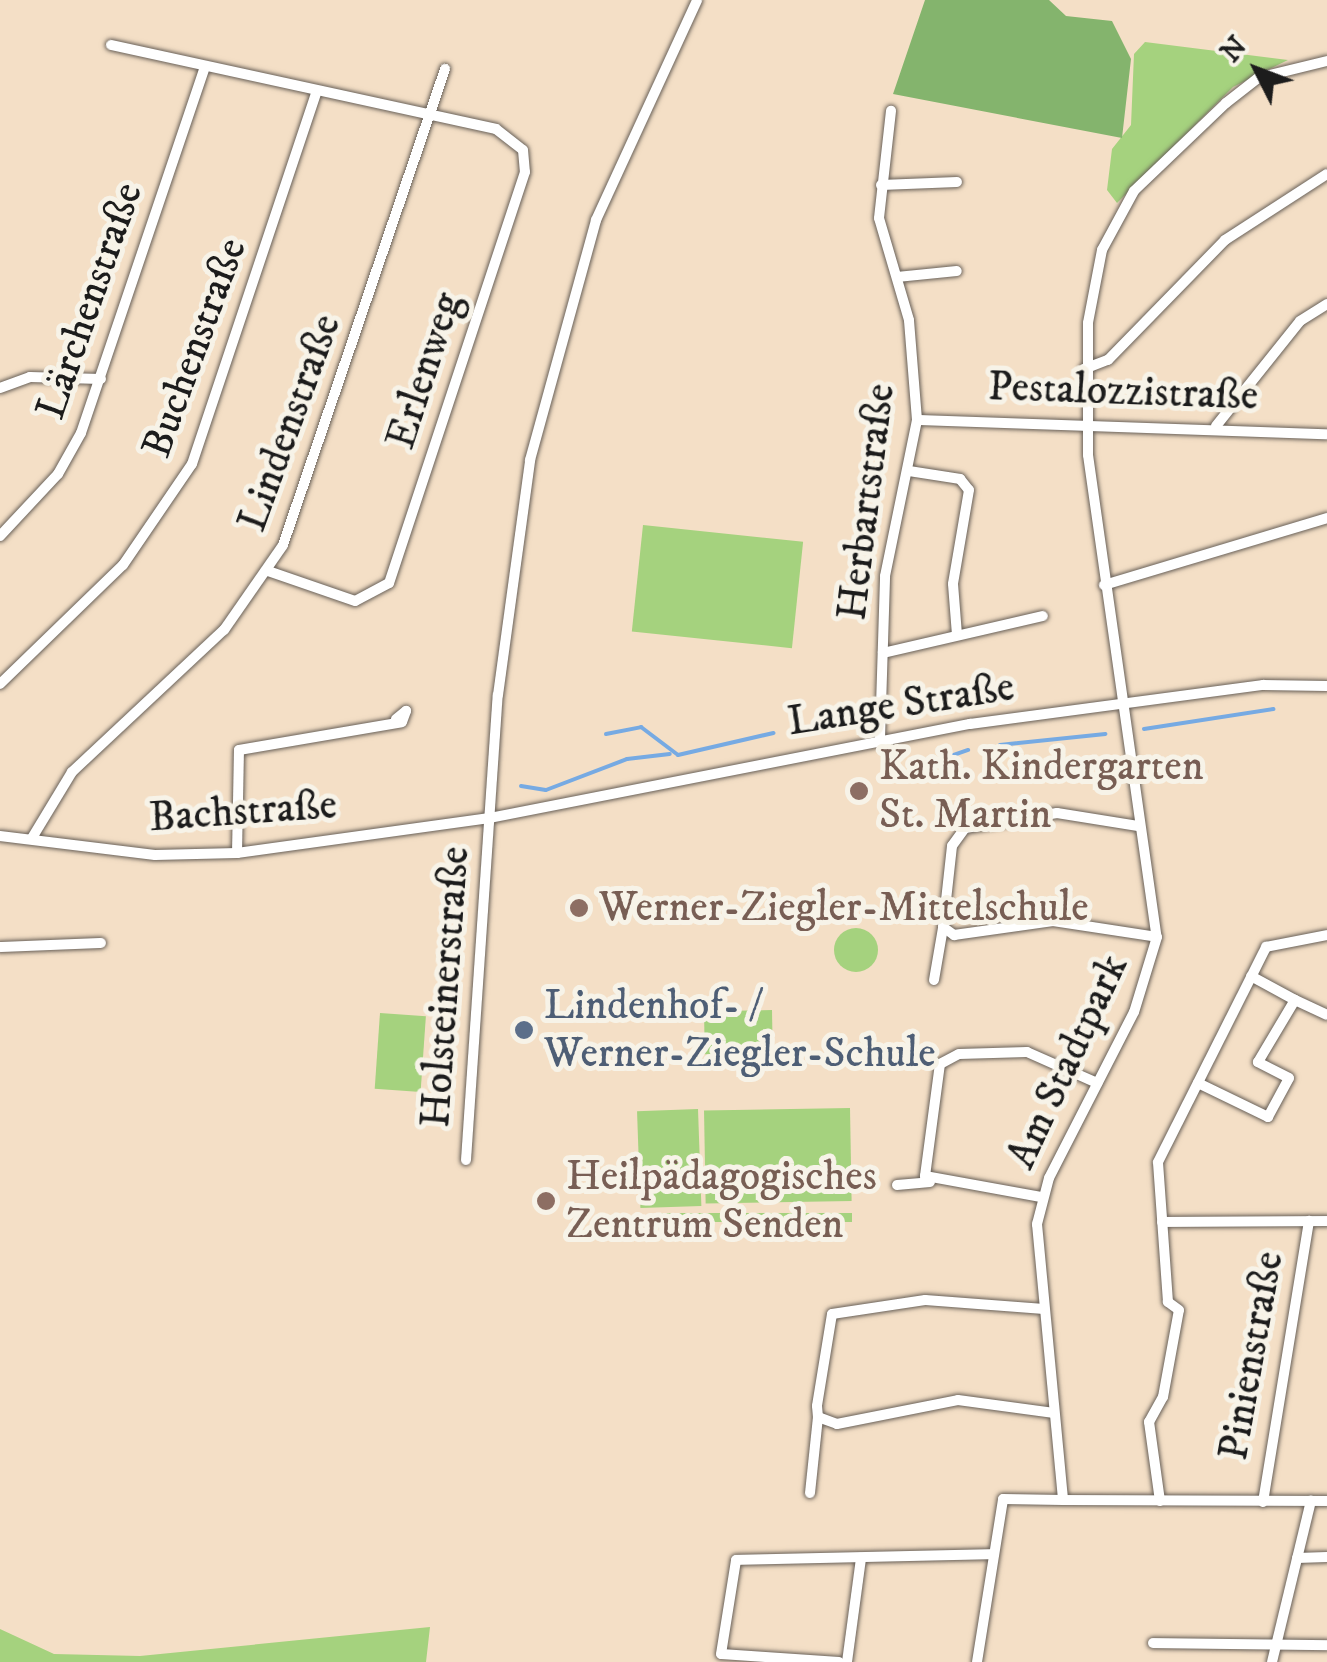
<!DOCTYPE html>
<meta charset="utf-8">
<style>
body{margin:0}
#map{position:relative;width:1327px;height:1662px;overflow:hidden;background:#f4dfc6;font-family:"IM FELL DW Pica",serif}
div>[style]{position:absolute}
[style*='--x']{left:calc(var(--x)*1px);top:calc(var(--y)*1px);width:calc(var(--w)*1px);rotate:calc(var(--a)*1deg)}
.green>*{inset:0;background:#a5d27e;transform-origin:0 0}
.round{border-radius:50%}
.forest>*{inset:0;background:#84b46d}
.stream>*{height:4px;margin:-2px;padding:0 2px;transform-origin:2px;border-radius:2px;background:#76aae3}
.roads{filter:drop-shadow(0 0 2px #686058) drop-shadow(0 0 2px #686058)}
.minor>*{height:10px;margin:-5px;padding:0 5px;transform-origin:5px;border-radius:5px;background:#fff}
.dots>*{width:28px;height:28px;translate:-50% -50%;box-sizing:border-box;border:5px solid #f7f3e8;border-radius:50%}
span{translate:-50% -50%;white-space:nowrap;text-align:center;line-height:1.15;-webkit-text-stroke:10px #f7f3e8;paint-order:stroke}
.street-label{font-size:42px;color:#1c1c1c}
.education-label{font-size:42px;color:#785e54}
.left{translate:0 -50%;text-align:left}
.service-label{font-size:42px;color:#4e5e75}
.north{position:absolute;left:1207px;top:20px;width:100px;height:100px;-webkit-text-stroke:8px #f7f3e8;paint-order:stroke;rotate:312deg;font-size:28px;font-weight:700;line-height:40px;text-align:center;color:#1c1c1c}
.north::after{content:'';display:block;margin:auto;width:35px;height:45px;background:#1c1c1c;clip-path:polygon(50% 0,100% 100%,50% 72%,0 100%)}
</style>
<div id="map">
<div class="green">
<i style="clip-path:polygon(1145px 42px,1288px 60px,1233px 87px,1117px 203px,1107px 190px,1112px 149px,1131px 125px,1134px 54px)"></i>
<i style="left:643px;top:525px;width:161px;height:107px;rotate:6deg"></i>
<i class="round" style="left:834px;top:928px;width:44px;height:44px"></i>
<i style="left:772px;top:1010px;width:43px;height:68px;rotate:89deg"></i>
<i style="left:380px;top:1013px;width:46px;height:76px;rotate:4deg"></i>
<i style="left:850px;top:1108px;width:93px;height:146px;rotate:89deg"></i>
<i style="left:698px;top:1109px;width:97px;height:61px;rotate:88deg"></i>
<i style="left:852px;top:1213px;width:9px;height:196px;rotate:90deg"></i>
<i style="clip-path:polygon(430px 1627px,426px 1662px,0 1662px,0 1629px,54px 1654px,140px 1656px)"></i>
</div>
<div class="forest">
<i style="clip-path:polygon(925px 0,1049px 0,1066px 16px,1112px 21px,1131px 59px,1122px 138px,893px 94px)"></i>
</div>
<div class="stream">
<i style="--x:1144;--y:729;--w:131;--a:-8.8"></i>
<i style="--x:606;--y:734;--w:36;--a:-11"></i>
<i style="--x:641;--y:727;--w:46;--a:37.1"></i>
<i style="--x:678;--y:755;--w:98;--a:-13"></i>
<i style="--x:1000;--y:745;--w:106;--a:-6"></i>
<i style="--x:919;--y:767;--w:52;--a:-19.1"></i>
<i style="--x:521;--y:786;--w:25;--a:9"></i>
<i style="--x:546;--y:790;--w:87;--a:-20.9"></i>
<i style="--x:627;--y:759;--w:43;--a:-6.6"></i>
</div>
<div class="roads">
<div class="minor">
<i style="--x:111;--y:45;--w:394;--a:12.3"></i>
<i style="--x:496;--y:129;--w:34;--a:38"></i>
<i style="--x:523;--y:150;--w:22;--a:85"></i>
<i style="--x:525;--y:172;--w:433;--a:108.3"></i>
<i style="--x:389;--y:583;--w:38;--a:152"></i>
<i style="--x:355;--y:601;--w:92;--a:-161"></i>
<i style="--x:1327;--y:61;--w:71;--a:166.2"></i>
<i style="--x:1258;--y:78;--w:41;--a:142"></i>
<i style="--x:1226;--y:103;--w:127;--a:136.3"></i>
<i style="--x:1134;--y:191;--w:67;--a:118.5"></i>
<i style="--x:1102;--y:250;--w:74;--a:100.9"></i>
<i style="--x:1088;--y:323;--w:132;--a:90"></i>
<i style="--x:1088;--y:455;--w:487;--a:81.9"></i>
<i style="--x:1157;--y:937;--w:78;--a:107"></i>
<i style="--x:1134;--y:1012;--w:186;--a:117.1"></i>
<i style="--x:1049;--y:1178;--w:48;--a:104.6"></i>
<i style="--x:1037;--y:1224;--w:277;--a:84.6"></i>
<i style="--x:1063;--y:1500;--w:264;--a:0.2"></i>
<i style="--x:881;--y:185;--w:76;--a:-2.3"></i>
<i style="--x:897;--y:277;--w:60;--a:-5.7"></i>
<i style="--x:1084;--y:369;--w:26;--a:-21"></i>
<i style="--x:1108;--y:360;--w:168;--a:-45.7"></i>
<i style="--x:1225;--y:240;--w:121;--a:-32.9"></i>
<i style="--x:0;--y:388;--w:32;--a:-20"></i>
<i style="--x:30;--y:377;--w:71;--a:1.6"></i>
<i style="--x:917;--y:420;--w:410;--a:2"></i>
<i style="--x:1216;--y:426;--w:134;--a:-51.3"></i>
<i style="--x:1300;--y:321;--w:32;--a:-32"></i>
<i style="--x:909;--y:471;--w:52;--a:8.9"></i>
<i style="--x:960;--y:479;--w:14;--a:51"></i>
<i style="--x:969;--y:490;--w:95;--a:99.7"></i>
<i style="--x:953;--y:584;--w:51;--a:85.5"></i>
<i style="--x:0;--y:536;--w:85;--a:-46.9"></i>
<i style="--x:58;--y:474;--w:47;--a:-60.7"></i>
<i style="--x:81;--y:433;--w:386;--a:-71.3"></i>
<i style="--x:1104;--y:585;--w:233;--a:-16.7"></i>
<i style="--x:883;--y:653;--w:164;--a:-13"></i>
<i style="--x:0;--y:684;--w:171;--a:-44.1"></i>
<i style="--x:123;--y:565;--w:122;--a:-55.7"></i>
<i style="--x:192;--y:464;--w:393;--a:-71.5"></i>
<i style="--x:880;--y:738;--w:162;--a:-88.2"></i>
<i style="--x:885;--y:576;--w:159;--a:-78.4"></i>
<i style="--x:917;--y:420;--w:100;--a:-94.6"></i>
<i style="--x:909;--y:320;--w:106;--a:-106.4"></i>
<i style="--x:879;--y:218;--w:108;--a:-83.6"></i>
<i style="--x:1138;--y:826;--w:82;--a:-170.9"></i>
<i style="--x:1057;--y:813;--w:93;--a:170.7"></i>
<i style="--x:965;--y:828;--w:22;--a:126"></i>
<i style="--x:952;--y:846;--w:81;--a:96.3"></i>
<i style="--x:943;--y:927;--w:14;--a:36"></i>
<i style="--x:954;--y:935;--w:100;--a:-8"></i>
<i style="--x:1053;--y:921;--w:105;--a:8.7"></i>
<i style="--x:0;--y:836;--w:156;--a:7"></i>
<i style="--x:155;--y:855;--w:82;--a:-1.4"></i>
<i style="--x:237;--y:853;--w:255;--a:-7.9"></i>
<i style="--x:490;--y:818;--w:489;--a:-11.1"></i>
<i style="--x:970;--y:724;--w:296;--a:-7.6"></i>
<i style="--x:1263;--y:685;--w:64;--a:0.9"></i>
<i style="--x:32;--y:838;--w:77;--a:-58.8"></i>
<i style="--x:72;--y:772;--w:208;--a:-43.1"></i>
<i style="--x:224;--y:630;--w:103;--a:-55.2"></i>
<i style="--x:283;--y:545;--w:503;--a:-71.2"></i>
<i style="--x:237;--y:853;--w:103;--a:-88.9"></i>
<i style="--x:239;--y:750;--w:165;--a:-9.7"></i>
<i style="--x:402;--y:722;--w:12;--a:-70"></i>
<i style="--x:406;--y:711;--w:13;--a:141"></i>
<i style="--x:0;--y:947;--w:101;--a:-2.3"></i>
<i style="--x:934;--y:980;--w:53;--a:-80.2"></i>
<i style="--x:1295;--y:1000;--w:35;--a:25"></i>
<i style="--x:1198;--y:1083;--w:78;--a:25.9"></i>
<i style="--x:1268;--y:1117;--w:44;--a:-61.7"></i>
<i style="--x:1289;--y:1078;--w:35;--a:-153"></i>
<i style="--x:1258;--y:1062;--w:72;--a:-59.2"></i>
<i style="--x:1295;--y:1000;--w:50;--a:-151.4"></i>
<i style="--x:466;--y:1160;--w:466;--a:-86.1"></i>
<i style="--x:498;--y:695;--w:237;--a:-82.2"></i>
<i style="--x:530;--y:460;--w:249;--a:-74.6"></i>
<i style="--x:596;--y:220;--w:242;--a:-65.3"></i>
<i style="--x:897;--y:1185;--w:33;--a:-5"></i>
<i style="--x:1041;--y:1197;--w:118;--a:-169.7"></i>
<i style="--x:925;--y:1176;--w:113;--a:-82.4"></i>
<i style="--x:940;--y:1064;--w:21;--a:-28"></i>
<i style="--x:959;--y:1054;--w:68;--a:-1.7"></i>
<i style="--x:1027;--y:1052;--w:77;--a:23.9"></i>
<i style="--x:1162;--y:1222;--w:165;--a:-0.3"></i>
<i style="--x:1044;--y:1309;--w:119;--a:-175.7"></i>
<i style="--x:925;--y:1300;--w:94;--a:171.4"></i>
<i style="--x:832;--y:1314;--w:93;--a:99.3"></i>
<i style="--x:817;--y:1406;--w:11;--a:85"></i>
<i style="--x:818;--y:1417;--w:20;--a:20"></i>
<i style="--x:837;--y:1424;--w:123;--a:-11.2"></i>
<i style="--x:958;--y:1400;--w:97;--a:7.7"></i>
<i style="--x:810;--y:1493;--w:76;--a:-84"></i>
<i style="--x:1160;--y:1501;--w:80;--a:-97.9"></i>
<i style="--x:1149;--y:1422;--w:29;--a:-61"></i>
<i style="--x:1163;--y:1397;--w:88;--a:-79.6"></i>
<i style="--x:1179;--y:1310;--w:14;--a:-144"></i>
<i style="--x:1168;--y:1302;--w:140;--a:-94.1"></i>
<i style="--x:1158;--y:1162;--w:241;--a:-63.3"></i>
<i style="--x:1266;--y:947;--w:62;--a:-11.1"></i>
<i style="--x:1263;--y:1502;--w:285;--a:-80.7"></i>
<i style="--x:1297;--y:1558;--w:30;--a:-2"></i>
<i style="--x:1153;--y:1643;--w:174;--a:0.7"></i>
<i style="--x:839;--y:1662;--w:118;--a:-176.1"></i>
<i style="--x:721;--y:1654;--w:95;--a:-80.9"></i>
<i style="--x:736;--y:1560;--w:258;--a:-1.3"></i>
<i style="--x:847;--y:1662;--w:105;--a:-82.3"></i>
<i style="--x:977;--y:1662;--w:165;--a:-80.9"></i>
<i style="--x:1003;--y:1499;--w:60;--a:1"></i>
<i style="--x:1272;--y:1662;--w:166;--a:-76.4"></i>
</div>
</div>
<div class="dots">
<i style="left:859px;top:791px;background:#8d6e63"></i>
<i style="left:579px;top:908px;background:#8d6e63"></i>
<i style="left:524px;top:1030px;background:#5c6f8a"></i>
<i style="left:546px;top:1201px;background:#8d6e63"></i>
</div>
<div class="street-label">
<span style="left:90px;top:301px;rotate:-71deg">Lärchenstraße</span>
<span style="left:195px;top:348px;rotate:-70deg">Buchenstraße</span>
<span style="left:425px;top:371px;rotate:-72deg">Erlenweg</span>
<span style="left:1123px;top:392px;rotate:2deg">Pestalozzistraße</span>
<span style="left:290px;top:423px;rotate:-70deg">Lindenstraße</span>
<span style="left:867px;top:502px;rotate:-83deg">Herbartstraße</span>
<span style="left:901px;top:705px;rotate:-9deg">Lange Straße</span>
<span style="left:243px;top:812px;rotate:-4deg">Bachstraße</span>
<span style="left:446px;top:987px;rotate:-86deg">Holsteinerstraße</span>
<span style="left:1068px;top:1062px;rotate:-65deg">Am Stadtpark</span>
<span style="left:1252px;top:1356px;rotate:-80deg">Pinienstraße</span>
</div>
<div class="education-label">
<span class="left" style="left:879px;top:791px">Kath. Kindergarten<br>St. Martin</span>
<span class="left" style="left:599px;top:908px">Werner-Ziegler-Mittelschule</span>
<span class="left" style="left:566px;top:1201px">Heilpädagogisches<br>Zentrum Senden</span>
</div>
<div class="service-label">
<span class="left" style="left:544px;top:1030px">Lindenhof- /<br>Werner-Ziegler-Schule</span>
</div>
<div class="north">N</div>
</div>
